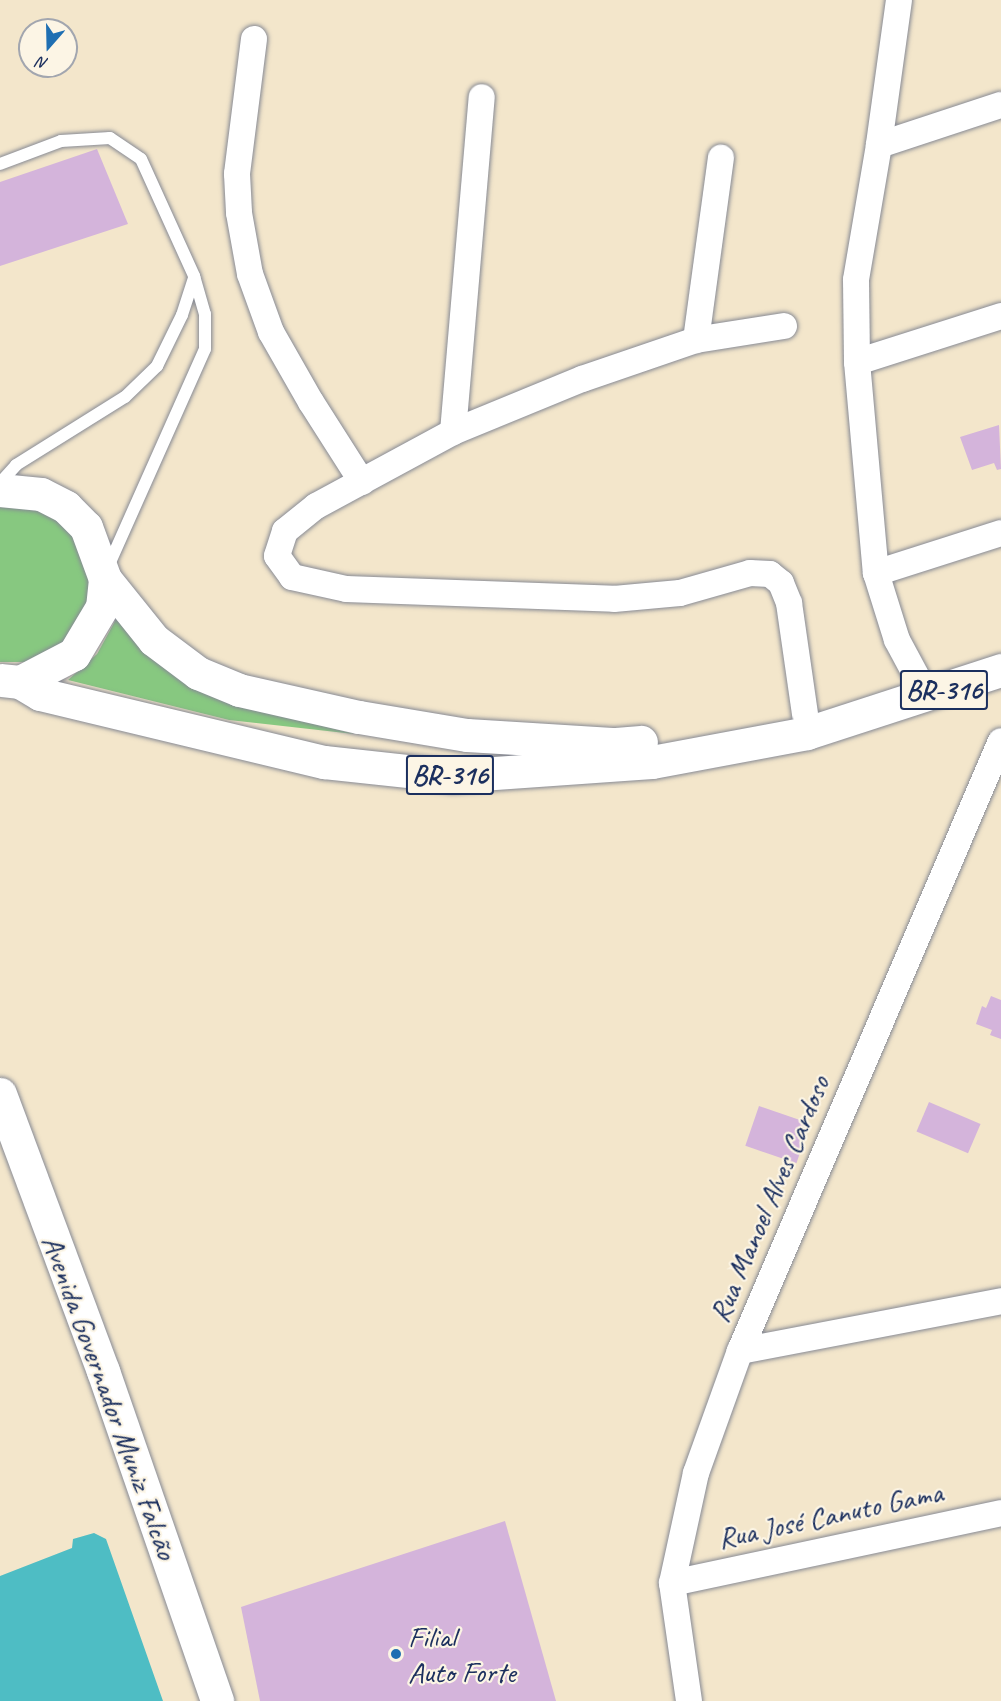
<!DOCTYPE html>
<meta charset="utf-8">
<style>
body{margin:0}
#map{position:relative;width:1001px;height:1701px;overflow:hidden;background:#f3e6cb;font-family:Caveat,sans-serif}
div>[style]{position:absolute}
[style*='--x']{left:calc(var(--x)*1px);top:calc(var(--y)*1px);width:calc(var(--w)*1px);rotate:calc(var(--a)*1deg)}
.green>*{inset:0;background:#87c880}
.water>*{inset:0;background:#4ebdc4}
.building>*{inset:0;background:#d4b4db;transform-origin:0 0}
.roads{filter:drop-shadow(0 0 2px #878a94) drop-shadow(0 0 2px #878a94)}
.service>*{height:12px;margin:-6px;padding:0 6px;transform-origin:6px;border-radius:6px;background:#fff}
.minor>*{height:26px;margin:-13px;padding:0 13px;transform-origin:13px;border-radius:13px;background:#fff}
.secondary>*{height:33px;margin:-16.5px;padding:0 16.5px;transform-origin:16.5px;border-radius:16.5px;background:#fff}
.trunk>*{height:33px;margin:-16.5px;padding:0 16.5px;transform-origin:16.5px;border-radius:16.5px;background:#fff}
.dots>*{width:16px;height:16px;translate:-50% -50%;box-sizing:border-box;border:3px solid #fcf5e5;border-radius:50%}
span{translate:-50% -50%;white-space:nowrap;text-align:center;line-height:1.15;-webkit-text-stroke:4.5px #fcf5e5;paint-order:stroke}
.shield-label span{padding:2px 4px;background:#fcf5e5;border:2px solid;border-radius:4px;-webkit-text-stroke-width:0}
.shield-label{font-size:28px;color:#1b2f5e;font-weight:700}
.street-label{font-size:30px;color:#1b2f5e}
.poi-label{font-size:30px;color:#1b2f5e}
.left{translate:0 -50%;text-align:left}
.north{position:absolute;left:18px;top:18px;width:60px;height:60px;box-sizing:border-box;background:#fcf5e5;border:2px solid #a2a6af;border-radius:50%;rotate:200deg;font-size:16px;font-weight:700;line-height:24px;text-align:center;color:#1b2f5e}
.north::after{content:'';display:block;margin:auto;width:21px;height:27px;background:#1f6fb2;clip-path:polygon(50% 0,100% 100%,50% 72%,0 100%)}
</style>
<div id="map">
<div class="green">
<i style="clip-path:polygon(0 504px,32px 505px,56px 516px,76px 535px,92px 586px,86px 613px,72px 636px,51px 653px,25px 662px,0 662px)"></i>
<i style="clip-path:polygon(120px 612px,213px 696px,354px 734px,229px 720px,68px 680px,97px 654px)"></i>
</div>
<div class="water">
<i style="clip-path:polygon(94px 1533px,106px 1539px,163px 1701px,0 1701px,0 1576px,72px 1548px,73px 1539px)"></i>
</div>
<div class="building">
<i style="clip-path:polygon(97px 149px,128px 224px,0 266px,0 182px)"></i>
<i style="clip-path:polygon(999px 425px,1001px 469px,997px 470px,994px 463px,972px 470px,960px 437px)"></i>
<i style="clip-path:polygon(991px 996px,1001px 1000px,1001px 1039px,990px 1035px,992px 1030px,976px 1024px,982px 1006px,986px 1008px)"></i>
<i style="left:929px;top:1102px;width:56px;height:32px;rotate:23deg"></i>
<i style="left:759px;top:1106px;width:54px;height:42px;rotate:19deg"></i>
<i style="clip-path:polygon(505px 1521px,556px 1701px,260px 1701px,241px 1607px)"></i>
</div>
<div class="roads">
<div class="service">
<i style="--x:0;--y:164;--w:65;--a:-20.7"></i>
<i style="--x:61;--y:141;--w:49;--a:-3.5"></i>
<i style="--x:110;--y:138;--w:37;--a:34"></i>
<i style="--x:141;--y:159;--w:128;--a:65.6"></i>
<i style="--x:194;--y:276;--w:40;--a:74"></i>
<i style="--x:205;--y:314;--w:35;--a:90"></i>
<i style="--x:205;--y:349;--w:233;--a:114"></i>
<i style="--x:110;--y:562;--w:8;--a:140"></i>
<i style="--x:0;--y:483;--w:24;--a:-48"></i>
<i style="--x:16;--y:465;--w:128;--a:-32"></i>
<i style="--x:125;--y:397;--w:45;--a:-44.1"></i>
<i style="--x:157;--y:366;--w:57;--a:-63.9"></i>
<i style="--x:182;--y:315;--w:40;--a:-72"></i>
</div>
<div class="minor">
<i style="--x:899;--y:0;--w:146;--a:97.9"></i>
<i style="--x:879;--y:145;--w:137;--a:99.7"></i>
<i style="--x:856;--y:280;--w:82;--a:89.3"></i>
<i style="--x:857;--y:362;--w:212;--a:84.9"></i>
<i style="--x:876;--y:573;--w:70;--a:72.6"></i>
<i style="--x:897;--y:640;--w:64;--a:61.8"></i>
<i style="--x:254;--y:39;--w:136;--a:97.2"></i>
<i style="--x:237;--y:174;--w:39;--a:87"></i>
<i style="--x:239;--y:213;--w:62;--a:79.8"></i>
<i style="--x:250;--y:274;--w:62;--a:70.1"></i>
<i style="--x:271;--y:332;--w:81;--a:60.3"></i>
<i style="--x:311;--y:402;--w:95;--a:57.5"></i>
<i style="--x:879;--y:145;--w:128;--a:-18.2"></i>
<i style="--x:784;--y:326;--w:89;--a:171"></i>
<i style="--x:696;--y:340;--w:120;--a:161.1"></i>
<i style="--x:582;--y:379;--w:139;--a:157.7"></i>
<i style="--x:453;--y:432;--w:156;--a:151.6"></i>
<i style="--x:316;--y:506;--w:40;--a:141"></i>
<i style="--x:285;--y:531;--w:26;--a:108"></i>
<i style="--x:277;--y:556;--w:26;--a:54"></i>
<i style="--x:292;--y:577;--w:55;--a:12.5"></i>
<i style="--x:346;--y:589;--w:268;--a:2.1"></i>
<i style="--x:614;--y:599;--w:66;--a:-5.2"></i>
<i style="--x:680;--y:593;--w:73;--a:-15.9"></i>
<i style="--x:750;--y:573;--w:20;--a:3"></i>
<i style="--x:770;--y:574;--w:14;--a:39"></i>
<i style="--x:781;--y:583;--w:22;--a:68"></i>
<i style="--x:789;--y:603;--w:112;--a:81.8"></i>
<i style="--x:696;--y:340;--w:184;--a:-82.2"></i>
<i style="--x:857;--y:362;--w:151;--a:-17.7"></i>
<i style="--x:453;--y:432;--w:336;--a:-85.1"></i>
<i style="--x:876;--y:573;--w:131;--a:-17.7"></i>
<i style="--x:740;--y:1351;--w:266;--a:-10.8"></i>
<i style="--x:672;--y:1583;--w:336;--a:-12"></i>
<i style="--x:689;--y:1701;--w:119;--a:-98.2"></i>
<i style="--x:672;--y:1583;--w:113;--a:-77.7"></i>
<i style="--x:696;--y:1473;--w:130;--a:-70.2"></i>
<i style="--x:740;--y:1351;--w:663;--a:-66.84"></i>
</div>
<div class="secondary">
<i style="--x:0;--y:1094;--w:296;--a:69.6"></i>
<i style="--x:103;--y:1371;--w:349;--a:70.9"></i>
</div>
<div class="trunk">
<i style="--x:0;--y:490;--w:41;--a:5.6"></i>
<i style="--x:41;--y:494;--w:28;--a:27"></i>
<i style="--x:66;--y:507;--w:28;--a:45"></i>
<i style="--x:86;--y:527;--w:55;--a:69.9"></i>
<i style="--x:105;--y:579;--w:28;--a:96"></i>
<i style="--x:102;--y:607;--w:55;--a:120.8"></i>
<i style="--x:74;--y:654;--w:61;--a:152.6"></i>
<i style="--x:20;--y:682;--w:18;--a:-174"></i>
<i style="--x:105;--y:579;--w:78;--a:51.2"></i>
<i style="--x:154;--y:640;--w:55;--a:36.9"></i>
<i style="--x:198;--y:673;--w:44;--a:22.5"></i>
<i style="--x:239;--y:690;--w:123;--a:12.7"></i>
<i style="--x:359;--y:717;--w:109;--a:9.5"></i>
<i style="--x:467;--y:735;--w:149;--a:3.5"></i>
<i style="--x:616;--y:744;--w:25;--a:-5"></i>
<i style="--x:20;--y:682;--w:23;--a:31"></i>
<i style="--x:40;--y:694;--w:292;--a:13.5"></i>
<i style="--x:324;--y:762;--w:129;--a:6.2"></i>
<i style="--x:452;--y:776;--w:200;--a:-4"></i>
<i style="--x:652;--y:762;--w:158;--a:-10.6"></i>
<i style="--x:807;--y:733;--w:204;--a:-18"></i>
</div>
</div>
<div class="dots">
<i style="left:396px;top:1654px;background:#1f6fb2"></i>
</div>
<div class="shield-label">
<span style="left:944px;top:690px">BR-316</span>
<span style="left:450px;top:775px">BR-316</span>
</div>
<div class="street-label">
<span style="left:769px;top:1199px;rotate:-67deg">Rua Manoel Alves Cardoso</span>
<span style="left:110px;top:1397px;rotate:70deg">Avenida Governador Muniz Falcão</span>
<span style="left:830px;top:1515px;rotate:-12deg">Rua José Canuto Gama</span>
</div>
<div class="poi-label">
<span class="left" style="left:408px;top:1654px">Filial<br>Auto Forte</span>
</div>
<div class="north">N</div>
</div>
